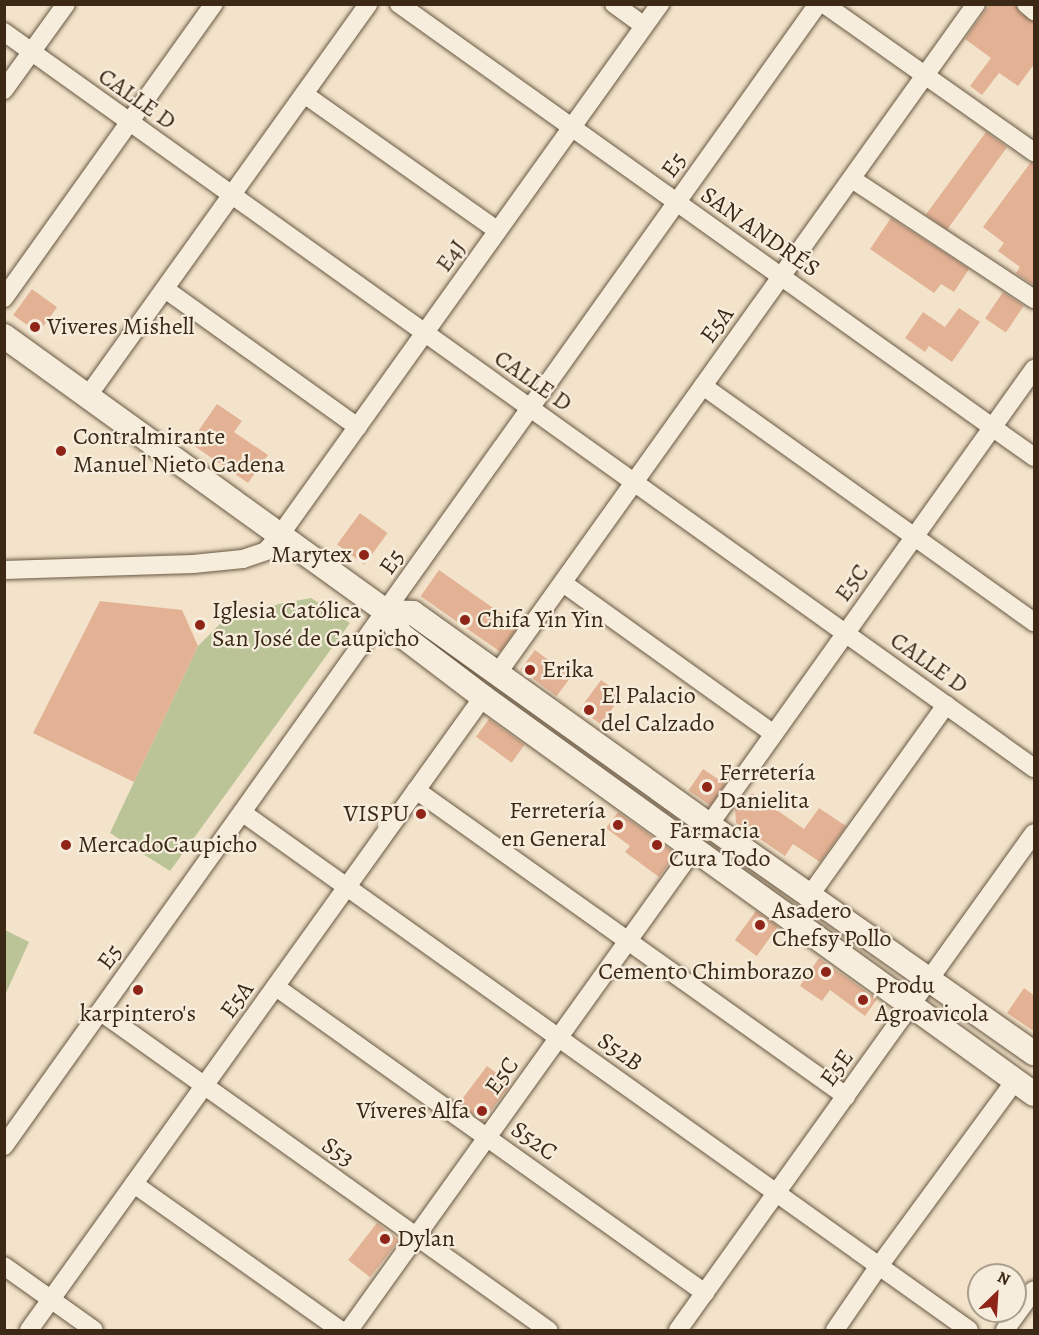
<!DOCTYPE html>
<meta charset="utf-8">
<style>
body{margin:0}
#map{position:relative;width:1039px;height:1335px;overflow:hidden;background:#f2e3ca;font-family:Alegreya,serif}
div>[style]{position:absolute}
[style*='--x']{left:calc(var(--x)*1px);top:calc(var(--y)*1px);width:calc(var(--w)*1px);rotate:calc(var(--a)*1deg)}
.green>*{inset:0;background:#bac497}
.building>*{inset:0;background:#e3b295;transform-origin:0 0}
.roads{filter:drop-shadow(0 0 2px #695842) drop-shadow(0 0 2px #695842)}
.minor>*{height:18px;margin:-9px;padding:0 9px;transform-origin:9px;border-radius:9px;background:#f7eddd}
.secondary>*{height:24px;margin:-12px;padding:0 12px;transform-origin:12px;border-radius:12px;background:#f7eddd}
.dots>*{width:16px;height:16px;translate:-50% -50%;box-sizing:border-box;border:3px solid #f7eddd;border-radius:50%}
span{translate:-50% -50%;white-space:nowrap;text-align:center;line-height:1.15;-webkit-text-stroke:4.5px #f7eddd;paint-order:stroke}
.street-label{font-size:24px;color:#3b2915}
.poi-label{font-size:24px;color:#3b2915}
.left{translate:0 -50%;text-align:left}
.right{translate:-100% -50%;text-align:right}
.frame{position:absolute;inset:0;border:6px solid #3b2915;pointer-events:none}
.north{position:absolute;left:967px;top:1263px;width:60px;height:60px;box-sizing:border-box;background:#f7eddd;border:2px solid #ac9f8d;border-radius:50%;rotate:25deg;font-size:16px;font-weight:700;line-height:24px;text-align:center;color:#3b2915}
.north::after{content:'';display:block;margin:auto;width:21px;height:27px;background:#8f2418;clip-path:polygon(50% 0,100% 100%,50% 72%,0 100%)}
</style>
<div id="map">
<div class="green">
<i style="clip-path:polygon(311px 598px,350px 623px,170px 871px,110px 833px,198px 646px,223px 621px,279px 604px)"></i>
<i style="clip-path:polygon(5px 930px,29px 942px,5px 995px)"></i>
</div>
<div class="building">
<i style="clip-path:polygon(990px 4px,1015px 4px,1019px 12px,1035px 22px,1035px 63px,1018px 86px,999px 73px,982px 95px,970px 86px,991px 58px,965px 39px)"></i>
<i style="left:986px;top:132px;width:26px;height:102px;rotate:36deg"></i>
<i style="clip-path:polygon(1031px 162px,1035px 163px,1035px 286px,1016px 273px,1020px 267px,998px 251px,1004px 243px,983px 227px)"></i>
<i style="clip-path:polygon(891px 218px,969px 269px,954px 292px,941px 284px,934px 293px,870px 249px)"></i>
<i style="left:32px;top:289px;width:31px;height:32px;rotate:36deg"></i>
<i style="left:1003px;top:292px;width:25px;height:32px;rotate:34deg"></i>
<i style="clip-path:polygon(959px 308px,980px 322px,952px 362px,929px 346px,925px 352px,905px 338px,923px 312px,945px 327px)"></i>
<i style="clip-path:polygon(217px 404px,242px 421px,234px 432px,268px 455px,248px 483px,190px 443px)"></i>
<i style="left:360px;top:513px;width:34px;height:39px;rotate:36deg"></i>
<i style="left:439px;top:570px;width:97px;height:32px;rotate:35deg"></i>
<i style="clip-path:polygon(100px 601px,182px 610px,198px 646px,134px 782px,33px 733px)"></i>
<i style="left:535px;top:650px;width:45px;height:24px;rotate:37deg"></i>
<i style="left:601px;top:680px;width:26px;height:36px;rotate:36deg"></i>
<i style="left:489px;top:719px;width:44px;height:22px;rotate:36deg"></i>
<i style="left:703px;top:769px;width:27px;height:26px;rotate:34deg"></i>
<i style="clip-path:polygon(752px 793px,804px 829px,819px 808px,846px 826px,820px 862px,793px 844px,785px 856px,736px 823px,735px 808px,743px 797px,747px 799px)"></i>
<i style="clip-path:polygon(618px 812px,676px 854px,659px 877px,625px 852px,630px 846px,606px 828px)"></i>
<i style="left:756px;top:911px;width:27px;height:36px;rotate:36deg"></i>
<i style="clip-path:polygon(819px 958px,877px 999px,865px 1016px,830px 990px,822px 1001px,800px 986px)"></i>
<i style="clip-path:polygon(1024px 988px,1035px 996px,1035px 1032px,1007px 1013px)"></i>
<i style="left:487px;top:1066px;width:30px;height:47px;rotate:37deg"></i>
<i style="left:377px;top:1223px;width:28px;height:47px;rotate:38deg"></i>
</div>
<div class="roads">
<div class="minor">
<i style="--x:399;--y:4;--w:780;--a:35.5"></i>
<i style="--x:614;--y:4;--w:37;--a:36"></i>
<i style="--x:824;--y:4;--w:257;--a:35.2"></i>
<i style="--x:1026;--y:4;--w:11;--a:41"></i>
<i style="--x:4;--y:32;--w:1266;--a:35.55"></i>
<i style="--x:4;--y:90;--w:106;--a:-54.2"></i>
<i style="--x:304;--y:94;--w:237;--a:35.2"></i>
<i style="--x:852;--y:179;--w:218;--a:33.4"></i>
<i style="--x:165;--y:289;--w:237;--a:35.6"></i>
<i style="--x:4;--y:298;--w:361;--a:-54.5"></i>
<i style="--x:703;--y:386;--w:407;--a:35.5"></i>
<i style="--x:87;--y:397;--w:483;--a:-54.4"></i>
<i style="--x:4;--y:570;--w:189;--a:-1.8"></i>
<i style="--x:193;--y:564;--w:50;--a:-5.7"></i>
<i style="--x:243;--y:559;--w:24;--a:-19"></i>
<i style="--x:266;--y:551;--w:21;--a:-49"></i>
<i style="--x:280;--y:535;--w:653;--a:-54.41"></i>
<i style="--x:563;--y:583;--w:259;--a:35.6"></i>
<i style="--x:497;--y:674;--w:824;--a:-54.44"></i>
<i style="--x:416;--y:790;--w:528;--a:35.44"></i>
<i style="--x:243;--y:813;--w:891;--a:35.46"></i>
<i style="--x:709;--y:825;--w:560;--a:-54.52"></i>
<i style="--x:810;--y:895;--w:234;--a:-54.4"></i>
<i style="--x:276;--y:987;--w:527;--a:35.5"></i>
<i style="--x:101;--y:1012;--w:549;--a:35.43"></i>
<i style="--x:4;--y:1146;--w:1402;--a:-54.52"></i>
<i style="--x:134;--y:1184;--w:252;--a:35.3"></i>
<i style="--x:4;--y:1266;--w:110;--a:35.4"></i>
<i style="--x:29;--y:1330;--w:779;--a:-54.35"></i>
<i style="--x:349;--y:1330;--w:591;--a:-54.37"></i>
<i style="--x:678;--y:1330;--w:611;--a:-54.39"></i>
<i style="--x:835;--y:1330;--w:78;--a:-55.5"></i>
<i style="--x:879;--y:1266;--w:230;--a:-53.7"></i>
<i style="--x:1005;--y:1330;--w:49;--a:-54.1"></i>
</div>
<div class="secondary">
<i style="--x:4;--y:336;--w:472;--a:35.8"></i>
<i style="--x:387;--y:612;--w:26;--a:59"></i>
<i style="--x:400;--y:634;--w:104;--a:37.2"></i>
<i style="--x:483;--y:697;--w:679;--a:35.77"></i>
<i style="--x:387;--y:612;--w:26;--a:2"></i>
<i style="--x:413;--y:613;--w:364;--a:35.6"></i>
<i style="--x:709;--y:825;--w:397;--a:35.1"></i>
</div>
</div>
<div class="dots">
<i style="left:35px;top:327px;background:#8f2418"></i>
<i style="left:61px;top:451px;background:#8f2418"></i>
<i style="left:364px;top:555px;background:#8f2418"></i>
<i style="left:465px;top:620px;background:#8f2418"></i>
<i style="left:200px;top:625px;background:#8f2418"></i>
<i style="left:530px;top:670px;background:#8f2418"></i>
<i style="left:589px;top:710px;background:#8f2418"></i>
<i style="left:707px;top:787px;background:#8f2418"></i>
<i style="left:421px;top:814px;background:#8f2418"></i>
<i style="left:618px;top:825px;background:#8f2418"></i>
<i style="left:66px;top:845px;background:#8f2418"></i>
<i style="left:657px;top:845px;background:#8f2418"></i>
<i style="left:760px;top:925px;background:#8f2418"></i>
<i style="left:826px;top:972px;background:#8f2418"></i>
<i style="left:138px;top:990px;background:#8f2418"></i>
<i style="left:863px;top:1000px;background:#8f2418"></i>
<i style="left:482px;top:1111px;background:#8f2418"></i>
<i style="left:385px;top:1239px;background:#8f2418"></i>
</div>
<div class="street-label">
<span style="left:137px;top:99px;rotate:35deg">CALLE D</span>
<span style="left:674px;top:165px;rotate:-54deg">E5</span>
<span style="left:760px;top:232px;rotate:35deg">SAN ANDRÉS</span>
<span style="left:451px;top:256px;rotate:-54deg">E4J</span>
<span style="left:717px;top:325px;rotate:-54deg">E5A</span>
<span style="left:533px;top:381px;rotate:35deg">CALLE D</span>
<span style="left:392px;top:562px;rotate:-55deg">E5</span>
<span style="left:852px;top:583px;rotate:-54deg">E5C</span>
<span style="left:929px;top:663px;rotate:35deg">CALLE D</span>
<span style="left:110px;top:957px;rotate:-54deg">E5</span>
<span style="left:237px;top:1000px;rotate:-54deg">E5A</span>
<span style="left:620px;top:1052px;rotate:35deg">S52B</span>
<span style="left:837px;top:1068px;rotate:-54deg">E5E</span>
<span style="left:502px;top:1076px;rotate:-54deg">E5C</span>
<span style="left:534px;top:1141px;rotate:35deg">S52C</span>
<span style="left:338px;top:1152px;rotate:35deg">S53</span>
</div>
<div class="poi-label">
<span class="left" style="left:47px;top:327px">Viveres Mishell</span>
<span class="left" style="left:73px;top:451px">Contralmirante<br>Manuel Nieto Cadena</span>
<span class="right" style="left:352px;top:555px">Marytex</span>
<span class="left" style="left:212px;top:625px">Iglesia Católica<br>San José de Caupicho</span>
<span class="left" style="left:477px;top:620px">Chifa Yin Yin</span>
<span class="left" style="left:542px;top:670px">Erika</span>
<span class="left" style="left:601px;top:710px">El Palacio<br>del Calzado</span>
<span class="left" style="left:719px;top:787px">Ferretería<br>Danielita</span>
<span class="right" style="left:606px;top:825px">Ferretería<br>en General</span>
<span class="right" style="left:409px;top:814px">VISPU</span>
<span class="left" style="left:669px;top:845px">Farmacia<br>Cura Todo</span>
<span class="left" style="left:78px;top:845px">MercadoCaupicho</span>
<span class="left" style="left:772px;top:925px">Asadero<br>Chefsy Pollo</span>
<span class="right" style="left:814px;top:972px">Cemento Chimborazo</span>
<span class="left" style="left:875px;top:1000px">Produ<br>Agroavicola</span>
<span style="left:138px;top:1014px">karpintero's</span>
<span class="right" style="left:470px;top:1111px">Víveres Alfa</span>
<span class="left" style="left:397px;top:1239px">Dylan</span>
</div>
<div class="frame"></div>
<div class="north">N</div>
</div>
